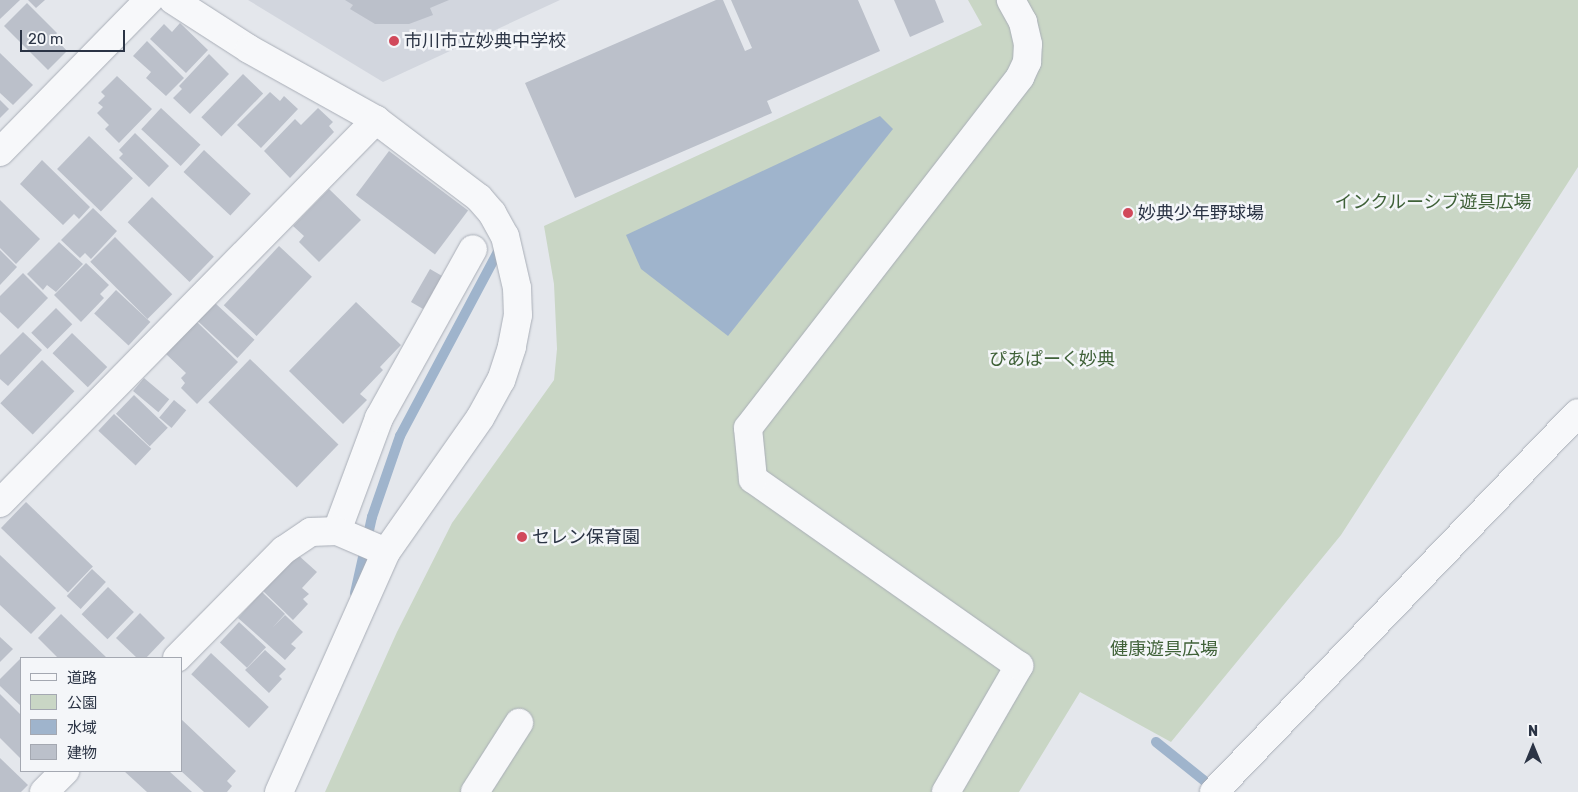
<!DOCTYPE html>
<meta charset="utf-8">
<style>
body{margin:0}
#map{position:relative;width:1578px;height:792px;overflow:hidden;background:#e4e7ec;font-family:Rubik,"Noto Sans JP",sans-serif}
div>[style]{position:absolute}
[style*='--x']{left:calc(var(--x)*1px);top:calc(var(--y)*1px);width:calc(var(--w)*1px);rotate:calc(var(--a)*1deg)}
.built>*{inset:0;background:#d2d6de}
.green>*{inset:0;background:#c9d6c5}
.water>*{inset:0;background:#9fb4cc}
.stream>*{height:10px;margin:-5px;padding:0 5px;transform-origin:5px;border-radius:5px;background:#9fb4cc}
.building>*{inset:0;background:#bbc0ca;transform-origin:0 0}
.roads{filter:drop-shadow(0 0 1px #a9aeb7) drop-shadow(0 0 1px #a9aeb7)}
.minor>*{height:28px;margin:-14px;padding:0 14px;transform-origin:14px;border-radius:14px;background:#f7f8fa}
.dots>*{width:14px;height:14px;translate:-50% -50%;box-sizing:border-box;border:2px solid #f4f6f9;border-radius:50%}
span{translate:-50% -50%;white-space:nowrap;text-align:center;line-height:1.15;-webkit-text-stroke:5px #f4f6f9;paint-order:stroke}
.poi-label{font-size:18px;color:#2b3445}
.left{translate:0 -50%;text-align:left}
.park-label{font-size:18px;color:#3f6138}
.legend{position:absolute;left:20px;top:657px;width:162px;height:115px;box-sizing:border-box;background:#f4f6f9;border:1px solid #a4a8b1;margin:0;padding:6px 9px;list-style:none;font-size:15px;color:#2b3445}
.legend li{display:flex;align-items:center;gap:10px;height:25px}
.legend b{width:25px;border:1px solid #a4a8b1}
.north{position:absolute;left:1508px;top:722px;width:50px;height:50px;-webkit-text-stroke:4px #f4f6f9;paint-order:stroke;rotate:0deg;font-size:14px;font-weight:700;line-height:20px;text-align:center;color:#2b3445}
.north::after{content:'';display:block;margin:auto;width:18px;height:22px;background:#2b3445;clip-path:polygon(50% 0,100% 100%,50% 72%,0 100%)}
.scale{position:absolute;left:20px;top:30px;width:105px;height:22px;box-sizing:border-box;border:2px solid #2b3445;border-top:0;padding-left:6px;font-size:15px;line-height:18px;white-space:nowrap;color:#2b3445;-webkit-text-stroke:4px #f4f6f9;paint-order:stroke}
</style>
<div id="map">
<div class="built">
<i style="clip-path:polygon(248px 0,560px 0,383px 82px)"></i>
</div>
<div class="green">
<i style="clip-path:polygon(968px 0,1578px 0,1578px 167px,1341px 535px,1171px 742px,1080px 692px,1019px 792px,325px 792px,397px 632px,452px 523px,554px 380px,557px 349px,554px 284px,544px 226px,982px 25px)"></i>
</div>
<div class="water">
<i style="clip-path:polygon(880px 116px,893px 129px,728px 336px,641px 269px,626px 235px)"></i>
</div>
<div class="stream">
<i style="--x:355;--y:593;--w:78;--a:-77.4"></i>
<i style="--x:372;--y:517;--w:86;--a:-70.9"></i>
<i style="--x:400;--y:436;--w:217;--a:-62"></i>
<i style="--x:1156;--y:742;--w:77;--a:38.7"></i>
</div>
<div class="building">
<i style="clip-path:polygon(0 0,20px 0,0 19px)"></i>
<i style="clip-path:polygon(28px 0,45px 0,36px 8px)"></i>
<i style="clip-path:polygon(345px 0,449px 0,430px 8px,433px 15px,409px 24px,375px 24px,350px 9px,353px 5px)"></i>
<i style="clip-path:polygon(716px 0,723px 0,745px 51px,752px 48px,731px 0,858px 0,880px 51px,767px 101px,772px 113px,575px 198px,525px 83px)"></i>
<i style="clip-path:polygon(894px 0,935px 0,944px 22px,910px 37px)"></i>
<i style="clip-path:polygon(27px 3px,57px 33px,54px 37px,67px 51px,48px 70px,4px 26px)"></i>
<i style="clip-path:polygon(180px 23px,208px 50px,186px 73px,150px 39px,164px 24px,172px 32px)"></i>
<i style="clip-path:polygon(147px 41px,184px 78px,166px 96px,146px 78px,151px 72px,133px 56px)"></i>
<i style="clip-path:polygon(0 53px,33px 85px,13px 105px,0 93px)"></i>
<i style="clip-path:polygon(209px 54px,229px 74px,190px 114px,173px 98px,182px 89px,179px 86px)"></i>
<i style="left:243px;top:74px;width:28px;height:60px;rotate:44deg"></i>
<i style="clip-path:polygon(117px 76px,152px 109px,119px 143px,105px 129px,109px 125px,97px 113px,103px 107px,98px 103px,105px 96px,101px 92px)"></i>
<i style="clip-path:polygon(270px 92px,280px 101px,284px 96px,298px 109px,261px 148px,237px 125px)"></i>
<i style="clip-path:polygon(0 100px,9px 109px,0 118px)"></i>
<i style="left:161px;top:108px;width:54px;height:29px;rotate:43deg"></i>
<i style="clip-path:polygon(318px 108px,333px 122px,329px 126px,334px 132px,290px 178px,264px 151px,295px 119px,301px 125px)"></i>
<i style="clip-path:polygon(135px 133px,169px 166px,149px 187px,119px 158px,123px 154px,119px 150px)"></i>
<i style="left:89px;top:136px;width:61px;height:46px;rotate:44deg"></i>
<i style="left:204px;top:150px;width:64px;height:30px;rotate:43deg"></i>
<i style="left:389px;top:151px;width:99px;height:55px;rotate:37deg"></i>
<i style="clip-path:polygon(42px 160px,90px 207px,79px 219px,74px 214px,63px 225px,20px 184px)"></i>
<i style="clip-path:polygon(329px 189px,361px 220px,319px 262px,299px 242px,304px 236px,293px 226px)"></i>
<i style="left:152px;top:197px;width:86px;height:35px;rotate:44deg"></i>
<i style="clip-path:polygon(0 200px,40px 239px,16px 264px,0 248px)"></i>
<i style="clip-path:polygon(93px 208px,117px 231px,91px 259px,85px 253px,80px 258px,61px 240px)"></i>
<i style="left:115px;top:237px;width:81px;height:35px;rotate:45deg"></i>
<i style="clip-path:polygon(59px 242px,83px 264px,56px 292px,47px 285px,43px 290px,27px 274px)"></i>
<i style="left:279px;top:246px;width:45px;height:81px;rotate:43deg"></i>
<i style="clip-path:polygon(0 250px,17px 267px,0 285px)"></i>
<i style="clip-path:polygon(86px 263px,109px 285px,100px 294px,104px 298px,81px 322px,54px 295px)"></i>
<i style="left:430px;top:269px;width:14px;height:38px;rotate:30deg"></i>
<i style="clip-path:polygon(23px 273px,48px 298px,18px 329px,0 312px,0 296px)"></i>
<i style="left:116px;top:290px;width:47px;height:32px;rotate:43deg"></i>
<i style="clip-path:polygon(356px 302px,401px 345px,380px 367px,383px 370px,360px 394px,367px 400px,343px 424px,289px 371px)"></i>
<i style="left:215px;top:303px;width:54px;height:25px;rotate:43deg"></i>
<i style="left:56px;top:308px;width:23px;height:35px;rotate:45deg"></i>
<i style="clip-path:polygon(197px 322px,238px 362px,197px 404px,181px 388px,185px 383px,181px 378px,186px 373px,166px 354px)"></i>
<i style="clip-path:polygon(23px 332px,42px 350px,8px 386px,0 379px,0 355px)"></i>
<i style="left:72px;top:333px;width:49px;height:28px;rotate:44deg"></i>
<i style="left:250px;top:359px;width:123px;height:60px;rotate:44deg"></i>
<i style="left:42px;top:360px;width:45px;height:60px;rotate:44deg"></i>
<i style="left:144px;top:378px;width:33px;height:17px;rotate:40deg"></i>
<i style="left:134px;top:395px;width:47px;height:26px;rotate:44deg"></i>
<i style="left:174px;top:400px;width:16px;height:23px;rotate:40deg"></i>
<i style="left:114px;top:414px;width:51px;height:23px;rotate:43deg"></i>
<i style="left:26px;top:502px;width:93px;height:36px;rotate:44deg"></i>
<i style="clip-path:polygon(0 555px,56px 608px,31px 634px,0 605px)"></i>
<i style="clip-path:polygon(298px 555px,317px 572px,302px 588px,309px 594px,303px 599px,308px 604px,293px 620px,263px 591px)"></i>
<i style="left:92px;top:569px;width:19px;height:37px;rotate:43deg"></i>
<i style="left:108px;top:587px;width:36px;height:38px;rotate:44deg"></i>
<i style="clip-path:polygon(262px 592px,285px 614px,273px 627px,285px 615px,303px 632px,291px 644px,296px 648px,285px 660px,238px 618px)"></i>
<i style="clip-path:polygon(140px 613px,165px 638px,146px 658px,137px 658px,116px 638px)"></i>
<i style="clip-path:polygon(61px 614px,107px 658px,58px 658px,38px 638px)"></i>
<i style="left:239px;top:622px;width:37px;height:28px;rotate:43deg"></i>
<i style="clip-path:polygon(0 637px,13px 649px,0 662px)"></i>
<i style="clip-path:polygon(265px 650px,286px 669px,279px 676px,282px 679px,269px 693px,245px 670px)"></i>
<i style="left:211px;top:653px;width:79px;height:29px;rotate:43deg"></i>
<i style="clip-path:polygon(21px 658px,21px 706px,0 686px,0 679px)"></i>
<i style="clip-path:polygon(0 694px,21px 715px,21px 759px,0 738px)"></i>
<i style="clip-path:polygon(181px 719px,236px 771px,227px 781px,232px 786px,227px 792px,204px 792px,181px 771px)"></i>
<i style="clip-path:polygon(0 758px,28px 785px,21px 792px,0 792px)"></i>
<i style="clip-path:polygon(124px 771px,169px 771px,192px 792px,147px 792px)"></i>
</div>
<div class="roads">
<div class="minor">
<i style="--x:173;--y:0;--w:90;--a:32.8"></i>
<i style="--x:249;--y:49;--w:145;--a:29.2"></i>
<i style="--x:376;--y:120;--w:129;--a:37.1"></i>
<i style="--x:479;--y:198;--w:20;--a:49"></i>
<i style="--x:492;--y:213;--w:26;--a:61"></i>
<i style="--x:505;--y:236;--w:53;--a:77"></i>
<i style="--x:517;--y:288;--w:27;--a:88"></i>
<i style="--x:518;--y:315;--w:33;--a:101"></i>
<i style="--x:512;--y:347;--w:35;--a:108"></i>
<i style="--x:501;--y:380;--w:43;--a:118.9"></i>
<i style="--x:480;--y:418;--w:164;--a:125"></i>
<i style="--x:386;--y:552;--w:263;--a:114"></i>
<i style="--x:0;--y:152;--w:213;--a:-45.6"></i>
<i style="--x:0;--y:503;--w:537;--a:-45.53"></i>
<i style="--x:337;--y:531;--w:121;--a:-69.6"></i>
<i style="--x:379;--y:418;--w:193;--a:-60.9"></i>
<i style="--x:177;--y:658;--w:152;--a:-45.3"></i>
<i style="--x:284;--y:550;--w:32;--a:-34"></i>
<i style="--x:311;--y:532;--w:26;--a:-2"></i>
<i style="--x:337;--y:531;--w:53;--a:23.2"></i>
<i style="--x:44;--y:792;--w:30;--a:-45"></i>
<i style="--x:475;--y:792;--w:82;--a:-57.5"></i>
<i style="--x:946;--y:792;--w:146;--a:-59.9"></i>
<i style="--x:1019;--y:666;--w:325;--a:-144.9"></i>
<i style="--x:753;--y:479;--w:51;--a:-95.6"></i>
<i style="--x:748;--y:428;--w:444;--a:-52.2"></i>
<i style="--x:1020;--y:77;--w:17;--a:-65"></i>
<i style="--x:1027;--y:62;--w:18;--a:-87"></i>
<i style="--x:1028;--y:44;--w:23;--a:-103"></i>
<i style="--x:1023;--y:22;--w:25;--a:-119"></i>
<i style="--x:1214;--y:792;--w:525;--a:-46.16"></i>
</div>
</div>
<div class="dots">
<i style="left:394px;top:41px;background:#d1495b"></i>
<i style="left:1128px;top:213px;background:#d1495b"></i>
<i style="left:522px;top:537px;background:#d1495b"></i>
</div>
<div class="poi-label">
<span class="left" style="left:404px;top:41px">市川市立妙典中学校</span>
<span class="left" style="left:1138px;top:213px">妙典少年野球場</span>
<span class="left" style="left:532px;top:537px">セレン保育園</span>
</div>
<div class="park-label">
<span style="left:1433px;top:202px">インクルーシブ遊具広場</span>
<span style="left:1052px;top:359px">ぴあぱーく妙典</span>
<span style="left:1164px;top:649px">健康遊具広場</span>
</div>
<ul class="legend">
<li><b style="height:6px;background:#f7f8fa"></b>道路</li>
<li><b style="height:14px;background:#c9d6c5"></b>公園</li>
<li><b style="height:14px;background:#9fb4cc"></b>水域</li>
<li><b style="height:14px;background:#bbc0ca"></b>建物</li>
</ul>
<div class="north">N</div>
<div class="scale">20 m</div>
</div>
